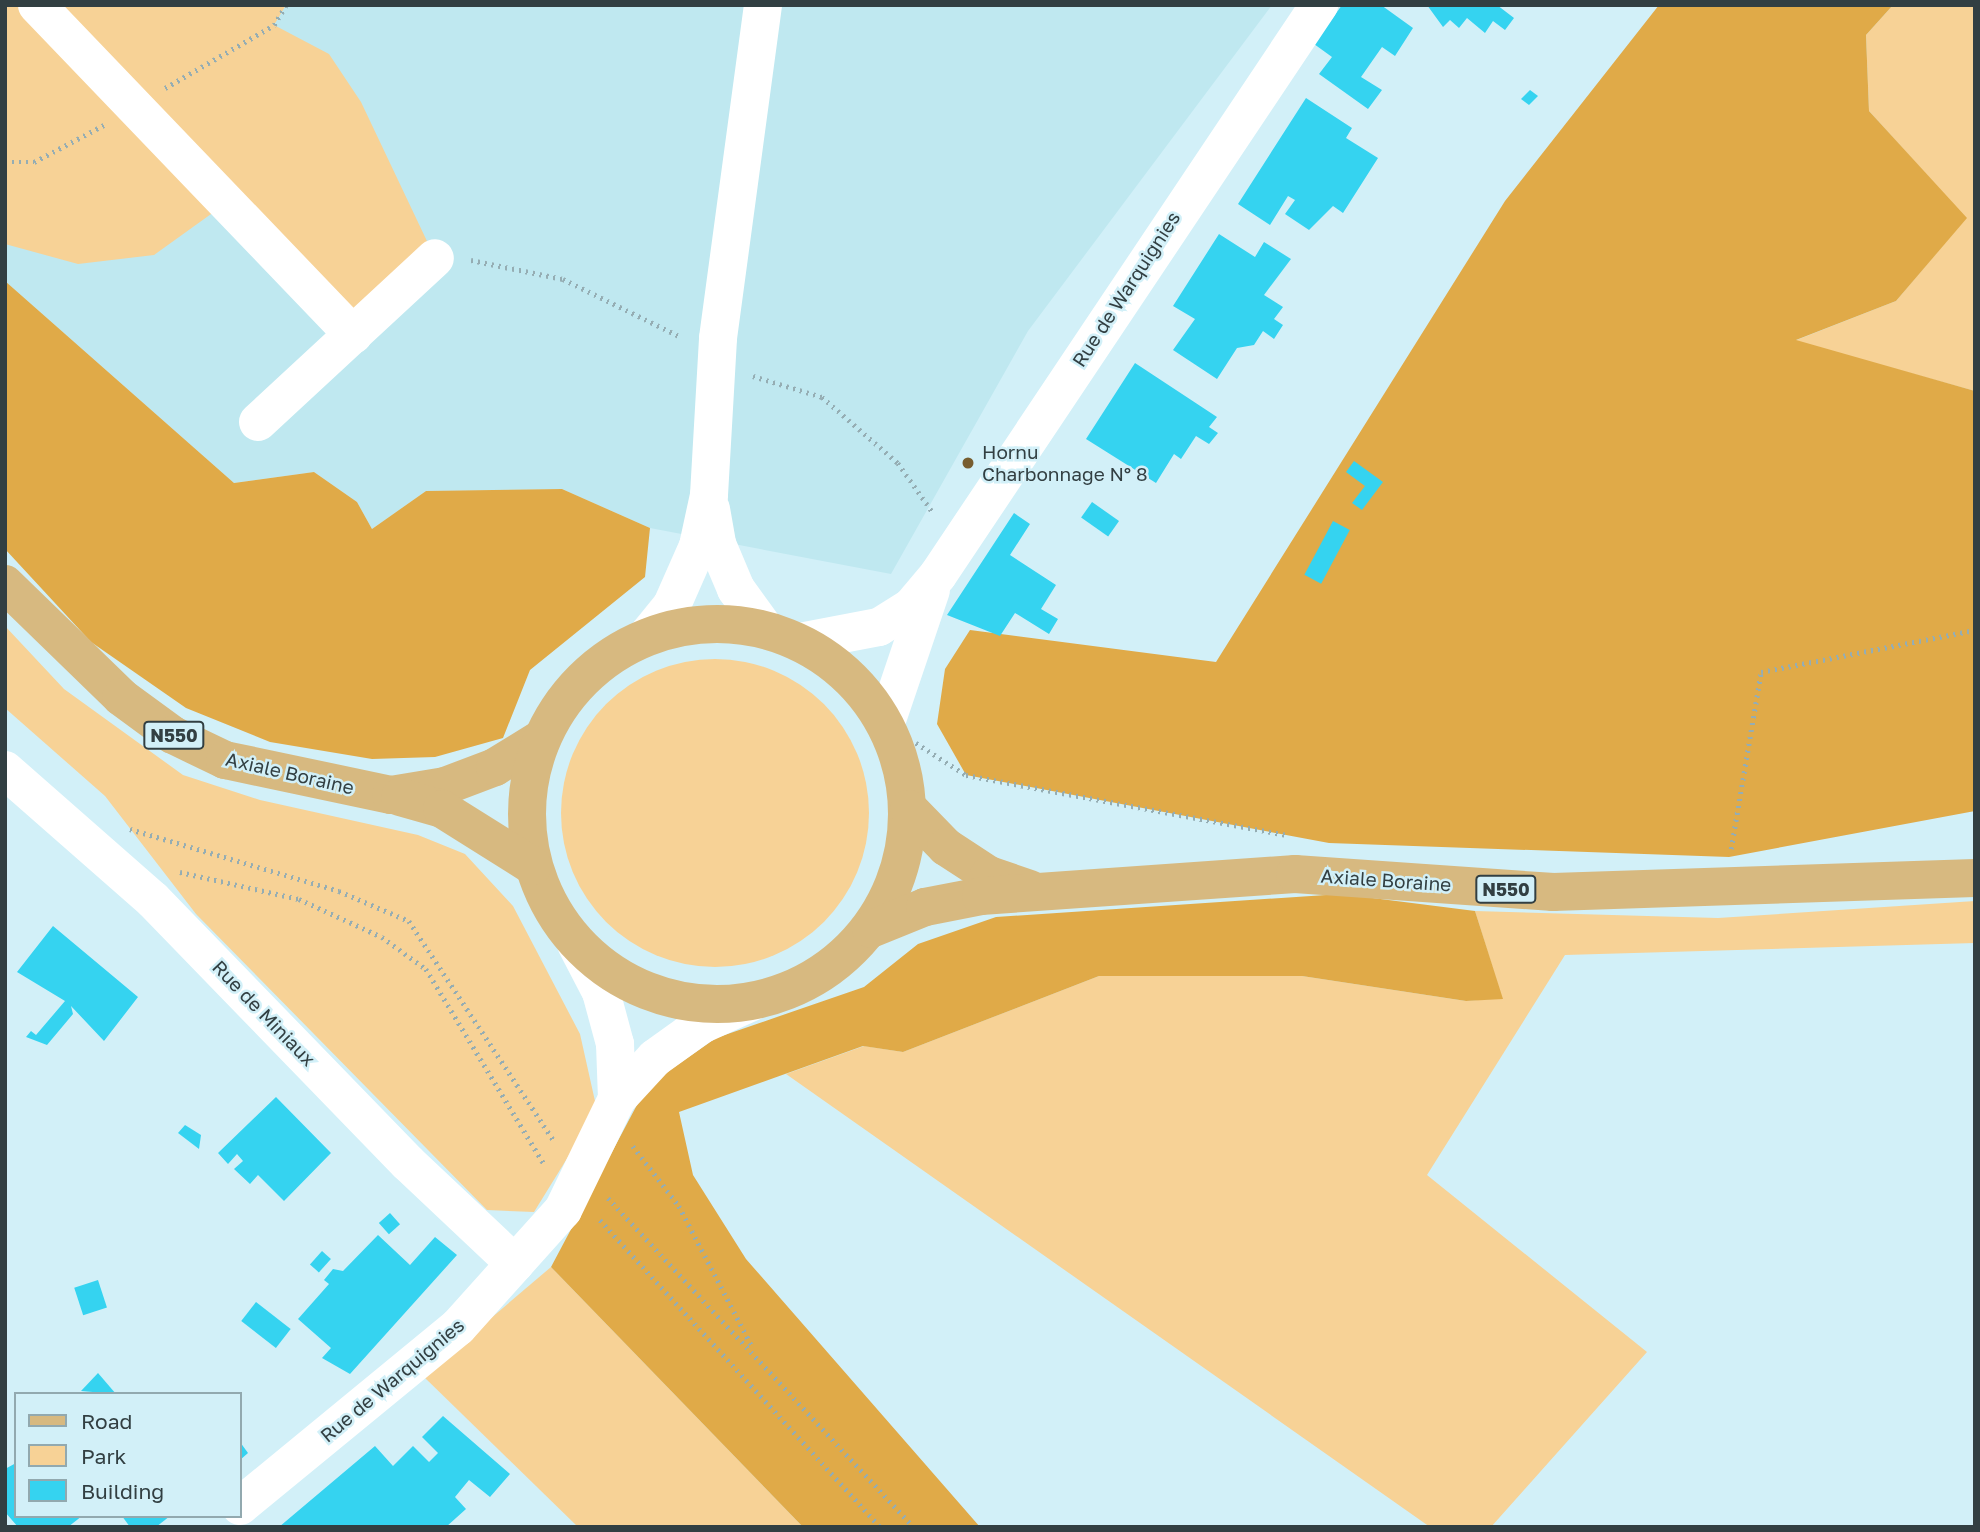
<!DOCTYPE html>
<meta charset="utf-8">
<style>
body{margin:0}
#map{position:relative;width:1980px;height:1532px;overflow:hidden;background:#d2f0f8;font-family:"Golos Text",sans-serif}
div>[style]{position:absolute}
[style*='--x']{left:calc(var(--x)*1px);top:calc(var(--y)*1px);width:calc(var(--w)*1px);rotate:calc(var(--a)*1deg)}
.built>*{inset:0;background:#bfe8f0}
.green>*{inset:0;background:#f7d296}
.round{border-radius:50%}
.forest>*{inset:0;background:#e0aa48}
.building>*{inset:0;background:#35d3f0;transform-origin:0 0}
.path>*{height:4.5px;margin-top:-2.25px;transform-origin:0;background:repeating-linear-gradient(90deg,#95adb3 0 2px,transparent 0 7px)}
.street>*{height:38px;margin:-19px;padding:0 19px;transform-origin:19px;border-radius:19px;background:#fff}
.secondary>*{height:38px;margin:-19px;padding:0 19px;transform-origin:19px;border-radius:19px;background:#fff}
.primary>*{height:38px;margin:-19px;padding:0 19px;transform-origin:19px;border-radius:19px;background:#d7b980}
.primary>.ring{margin:-19px;padding:0;box-sizing:content-box;background:none;border:38px solid #d7b980;border-radius:50%}
.dots>*{width:19px;height:19px;translate:-50% -50%;box-sizing:border-box;border:4px solid #d2f0f8;border-radius:50%}
span{translate:-50% -50%;white-space:nowrap;text-align:center;line-height:1.15;-webkit-text-stroke:5px #d2f0f8;paint-order:stroke}
.shield-label span{padding:2px 5px;background:#d2f0f8;border:2px solid;border-radius:5px;-webkit-text-stroke-width:0}
.shield-label{font-size:18px;color:#323f42;font-weight:700}
.street-label{font-size:19px;color:#323f42}
.poi-label{font-size:19px;color:#323f42}
.left{translate:0 -50%;text-align:left}
.frame{position:absolute;inset:0;border:7px solid #323f42;pointer-events:none}
.legend{position:absolute;left:14px;top:1392px;width:228px;height:126px;box-sizing:border-box;background:#d2f0f8;border:2px solid #92a9af;margin:0;padding:9px 12px;list-style:none;font-size:21px;color:#323f42}
.legend li{display:flex;align-items:center;gap:14px;height:35px}
.legend b{width:35px;border:2px solid #92a9af}
</style>
<div id="map">
<div class="built">
<i style="clip-path:polygon(5px 5px,1272px 5px,1028px 331px,891px 574px,650px 528px,562px 489px,426px 491px,372px 529px,357px 502px,314px 472px,234px 483px,5px 281px)"></i>
</div>
<div class="green">
<i style="clip-path:polygon(5px 5px,286px 5px,274px 25px,329px 54px,361px 102px,435px 258px,353px 335px,225px 204px,154px 255px,78px 264px,5px 244px)"></i>
<i style="clip-path:polygon(1893px 5px,1975px 5px,1975px 391px,1794px 341px,1896px 301px,1966px 218px,1869px 111px,1866px 35px)"></i>
<i style="clip-path:polygon(5px 626px,64px 689px,183px 775px,260px 800px,418px 835px,465px 854px,513px 906px,580px 1034px,597px 1110px,534px 1212px,487px 1210px,196px 914px,105px 796px,5px 708px)"></i>
<i class="round" style="left:561px;top:659px;width:308px;height:308px"></i>
<i style="clip-path:polygon(1975px 901px,1975px 943px,1565px 955px,1427px 1175px,1647px 1352px,1491px 1527px,1430px 1527px,786px 1074px,864px 1046px,903px 1052px,1099px 976px,1302px 976px,1466px 1001px,1502px 998px,1475px 911px,1718px 918px)"></i>
<i style="clip-path:polygon(551px 1267px,803px 1527px,578px 1527px,423px 1376px)"></i>
</div>
<div class="forest">
<i style="clip-path:polygon(1659px 5px,1893px 5px,1866px 35px,1869px 111px,1967px 218px,1896px 301px,1796px 340px,1975px 391px,1975px 811px,1729px 857px,1329px 843px,966px 775px,937px 724px,945px 669px,970px 630px,1216px 662px,1505px 201px)"></i>
<i style="clip-path:polygon(5px 281px,234px 483px,314px 472px,357px 502px,372px 529px,426px 491px,562px 489px,650px 528px,645px 577px,530px 670px,503px 738px,435px 757px,372px 759px,270px 742px,186px 708px,91px 642px,5px 549px)"></i>
<i style="clip-path:polygon(1341px 894px,1475px 911px,1503px 999px,1466px 1001px,1302px 976px,1099px 976px,903px 1052px,863px 1046px,679px 1112px,693px 1175px,746px 1259px,980px 1527px,803px 1527px,551px 1267px,647px 1086px,716px 1038px,864px 987px,918px 944px,996px 917px)"></i>
</div>
<div class="building">
<i style="clip-path:polygon(1342px 5px,1381px 5px,1413px 28px,1395px 56px,1382px 47px,1361px 77px,1382px 90px,1368px 109px,1319px 74px,1332px 57px,1314px 44px)"></i>
<i style="clip-path:polygon(1427px 5px,1497px 5px,1514px 18px,1505px 30px,1493px 21px,1485px 33px,1467px 18px,1459px 28px,1450px 20px,1443px 27px)"></i>
<i style="clip-path:polygon(1530px 90px,1538px 96px,1529px 105px,1521px 99px)"></i>
<i style="clip-path:polygon(1306px 98px,1352px 128px,1346px 138px,1378px 158px,1343px 213px,1333px 206px,1309px 230px,1285px 214px,1295px 200px,1288px 196px,1270px 225px,1238px 204px)"></i>
<i style="clip-path:polygon(1219px 234px,1255px 257px,1264px 242px,1291px 259px,1264px 295px,1283px 307px,1274px 319px,1283px 325px,1274px 339px,1263px 331px,1254px 345px,1237px 348px,1217px 379px,1173px 350px,1195px 319px,1173px 306px)"></i>
<i style="clip-path:polygon(1135px 363px,1217px 417px,1209px 427px,1218px 433px,1209px 444px,1196px 436px,1181px 459px,1174px 454px,1156px 483px,1086px 439px)"></i>
<i style="clip-path:polygon(1354px 461px,1383px 482px,1362px 510px,1352px 503px,1365px 486px,1346px 472px)"></i>
<i style="left:1092px;top:502px;width:33px;height:19px;rotate:35deg"></i>
<i style="clip-path:polygon(1014px 513px,1030px 524px,1010px 555px,1056px 585px,1041px 609px,1058px 619px,1049px 634px,1015px 613px,1000px 636px,947px 615px)"></i>
<i style="left:1333px;top:521px;width:19px;height:61px;rotate:28deg"></i>
<i style="clip-path:polygon(53px 926px,138px 997px,104px 1041px,71px 1006px,73px 1014px,47px 1045px,26px 1037px,31px 1031px,36px 1035px,65px 1001px,17px 972px)"></i>
<i style="clip-path:polygon(276px 1097px,331px 1153px,284px 1201px,258px 1175px,250px 1184px,234px 1169px,243px 1161px,237px 1154px,228px 1164px,218px 1153px)"></i>
<i style="clip-path:polygon(185px 1125px,201px 1135px,199px 1149px,178px 1133px)"></i>
<i style="left:390px;top:1213px;width:15px;height:15px;rotate:48deg"></i>
<i style="clip-path:polygon(378px 1235px,410px 1265px,435px 1237px,457px 1255px,350px 1374px,322px 1358px,331px 1348px,298px 1319px,329px 1284px,324px 1280px,333px 1269px,343px 1271px)"></i>
<i style="left:322px;top:1251px;width:12px;height:18px;rotate:42deg"></i>
<i style="left:98px;top:1280px;width:29px;height:25px;rotate:72deg"></i>
<i style="left:256px;top:1302px;width:44px;height:24px;rotate:38deg"></i>
<i style="clip-path:polygon(98px 1373px,116px 1394px,81px 1391px)"></i>
<i style="clip-path:polygon(443px 1416px,510px 1474px,490px 1497px,469px 1480px,455px 1497px,466px 1509px,446px 1527px,279px 1527px,375px 1446px,393px 1466px,413px 1446px,429px 1462px,438px 1453px,422px 1437px)"></i>
<i style="clip-path:polygon(240px 1442px,248px 1453px,240px 1460px)"></i>
<i style="clip-path:polygon(16px 1463px,16px 1516px,82px 1516px,68px 1527px,18px 1527px,5px 1512px,5px 1469px)"></i>
<i style="clip-path:polygon(122px 1516px,170px 1516px,156px 1527px,130px 1527px)"></i>
</div>
<div class="path">
<i style="--x:165;--y:88;--w:126;--a:-30"></i>
<i style="--x:274;--y:25;--w:23;--a:-59"></i>
<i style="--x:5;--y:162;--w:29;--a:0"></i>
<i style="--x:34;--y:162;--w:79;--a:-27.9"></i>
<i style="--x:471;--y:260;--w:94;--a:11.7"></i>
<i style="--x:563;--y:279;--w:131;--a:26.2"></i>
<i style="--x:753;--y:376;--w:72;--a:16.9"></i>
<i style="--x:822;--y:397;--w:101;--a:41"></i>
<i style="--x:898;--y:463;--w:62;--a:54.8"></i>
<i style="--x:916;--y:743;--w:59;--a:32.6"></i>
<i style="--x:966;--y:775;--w:328;--a:10.6"></i>
<i style="--x:130;--y:829;--w:218;--a:16.5"></i>
<i style="--x:339;--y:891;--w:76;--a:23.2"></i>
<i style="--x:409;--y:921;--w:263;--a:56.6"></i>
<i style="--x:1731;--y:849;--w:180;--a:-80.4"></i>
<i style="--x:1761;--y:672;--w:218;--a:-11.1"></i>
<i style="--x:180;--y:872;--w:122;--a:12.8"></i>
<i style="--x:299;--y:899;--w:91;--a:24.6"></i>
<i style="--x:382;--y:937;--w:54;--a:36"></i>
<i style="--x:426;--y:969;--w:228;--a:58.8"></i>
<i style="--x:633;--y:1146;--w:76;--a:52.5"></i>
<i style="--x:679;--y:1206;--w:160;--a:62.5"></i>
<i style="--x:608;--y:1198;--w:449;--a:47.1"></i>
<i style="--x:600;--y:1220;--w:416;--a:47.6"></i>
</div>
<div class="street">
<i style="--x:37;--y:5;--w:457;--a:46.2"></i>
<i style="--x:258;--y:422;--w:241;--a:-42.8"></i>
<i style="--x:711;--y:509;--w:36;--a:80"></i>
<i style="--x:717;--y:544;--w:49;--a:67.1"></i>
<i style="--x:736;--y:589;--w:49;--a:54.1"></i>
<i style="--x:647;--y:636;--w:40;--a:-51"></i>
<i style="--x:672;--y:605;--w:64;--a:-66.2"></i>
<i style="--x:698;--y:546;--w:52;--a:-77.8"></i>
<i style="--x:709;--y:495;--w:157;--a:-86.7"></i>
<i style="--x:718;--y:338;--w:336;--a:-82.3"></i>
<i style="--x:5;--y:770;--w:197;--a:41.3"></i>
<i style="--x:153;--y:900;--w:366;--a:45.9"></i>
<i style="--x:408;--y:1163;--w:147;--a:43.3"></i>
</div>
<div class="secondary">
<i style="--x:800;--y:642;--w:80;--a:-10.8"></i>
<i style="--x:879;--y:627;--w:39;--a:-32"></i>
<i style="--x:912;--y:606;--w:40;--a:-50"></i>
<i style="--x:938;--y:575;--w:686;--a:-56.24"></i>
<i style="--x:886;--y:723;--w:140;--a:-71.3"></i>
<i style="--x:576;--y:944;--w:54;--a:62.5"></i>
<i style="--x:601;--y:992;--w:54;--a:74.9"></i>
<i style="--x:615;--y:1044;--w:55;--a:87.9"></i>
<i style="--x:240;--y:1506;--w:282;--a:-39.4"></i>
<i style="--x:458;--y:1327;--w:157;--a:-48.1"></i>
<i style="--x:563;--y:1210;--w:123;--a:-64.1"></i>
<i style="--x:617;--y:1099;--w:56;--a:-47.2"></i>
<i style="--x:655;--y:1058;--w:57;--a:-35.7"></i>
<i style="--x:701;--y:1025;--w:56;--a:-24.3"></i>
</div>
<div class="primary">
<i style="--x:5;--y:584;--w:162;--a:44.2"></i>
<i style="--x:121;--y:697;--w:64;--a:36.2"></i>
<i style="--x:173;--y:735;--w:58;--a:25.7"></i>
<i style="--x:225;--y:760;--w:170;--a:11.9"></i>
<i style="--x:391;--y:795;--w:55;--a:-9.5"></i>
<i style="--x:445;--y:786;--w:53;--a:-20.8"></i>
<i style="--x:495;--y:767;--w:55;--a:-31.7"></i>
<i class="ring" style="left:527px;top:624px;width:342px;height:342px"></i>
<i style="--x:400;--y:797;--w:44;--a:15.9"></i>
<i style="--x:442;--y:809;--w:107;--a:32.1"></i>
<i style="--x:909;--y:809;--w:53;--a:45.8"></i>
<i style="--x:946;--y:847;--w:51;--a:33.1"></i>
<i style="--x:989;--y:875;--w:43;--a:18.9"></i>
<i style="--x:871;--y:929;--w:58;--a:-22.2"></i>
<i style="--x:925;--y:907;--w:57;--a:-11.1"></i>
<i style="--x:981;--y:896;--w:315;--a:-4"></i>
<i style="--x:1295;--y:874;--w:259;--a:4"></i>
<i style="--x:1553;--y:892;--w:422;--a:-1.9"></i>
</div>
<div class="dots">
<i style="left:968px;top:463px;background:#775d2f"></i>
</div>
<div class="shield-label">
<span style="left:174px;top:735px">N550</span>
<span style="left:1506px;top:889px">N550</span>
</div>
<div class="street-label">
<span style="left:1126px;top:289px;rotate:-57deg">Rue de Warquignies</span>
<span style="left:290px;top:773px;rotate:13deg">Axiale Boraine</span>
<span style="left:1386px;top:880px;rotate:4deg">Axiale Boraine</span>
<span style="left:264px;top:1013px;rotate:46deg">Rue de Miniaux</span>
<span style="left:392px;top:1380px;rotate:-40deg">Rue de Warquignies</span>
</div>
<div class="poi-label">
<span class="left" style="left:982px;top:463px">Hornu<br>Charbonnage N° 8</span>
</div>
<div class="frame"></div>
<ul class="legend">
<li><b style="height:9px;background:#d7b980"></b>Road</li>
<li><b style="height:19px;background:#f7d296"></b>Park</li>
<li><b style="height:19px;background:#35d3f0"></b>Building</li>
</ul>
</div>
